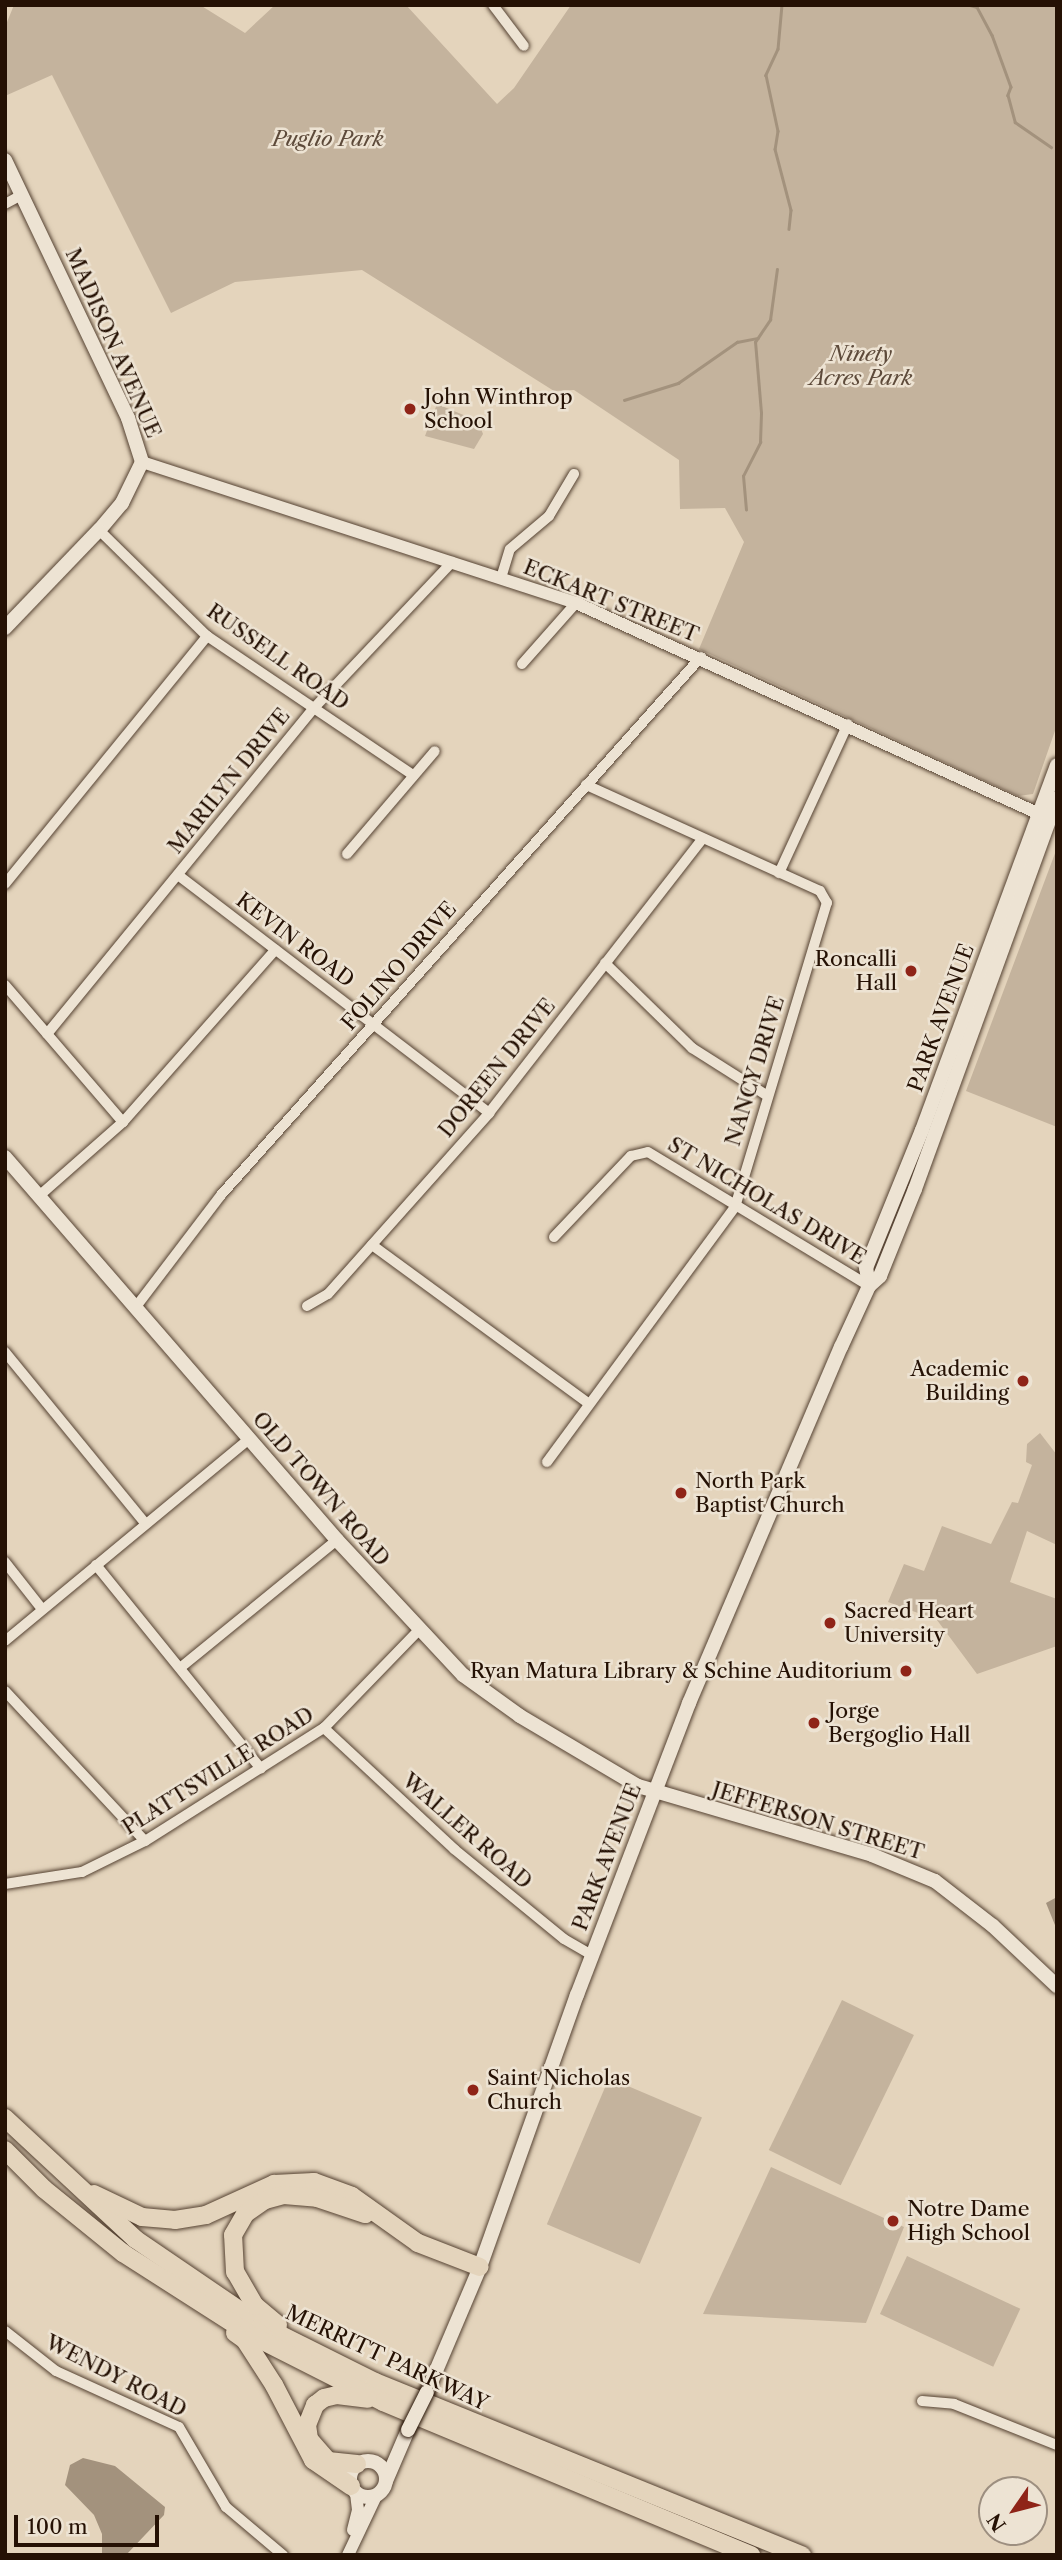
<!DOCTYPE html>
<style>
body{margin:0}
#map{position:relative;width:1062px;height:2560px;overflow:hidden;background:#e4d4bc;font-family:"Libre Caslon Text",serif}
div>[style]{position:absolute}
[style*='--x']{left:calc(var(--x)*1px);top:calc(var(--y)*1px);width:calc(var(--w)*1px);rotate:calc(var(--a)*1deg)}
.green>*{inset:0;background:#c4b39d;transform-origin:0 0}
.water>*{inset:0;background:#a3927d}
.stream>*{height:2.5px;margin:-1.25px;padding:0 1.25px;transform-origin:1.25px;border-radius:1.25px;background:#a3927d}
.roads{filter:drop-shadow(0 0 2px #554232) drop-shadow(0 0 2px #554232)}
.minor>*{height:10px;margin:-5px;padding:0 5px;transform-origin:5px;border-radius:5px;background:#ede3d3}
.tertiary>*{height:12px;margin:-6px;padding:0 6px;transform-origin:6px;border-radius:6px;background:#ede3d3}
.secondary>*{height:14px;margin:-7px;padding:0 7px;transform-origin:7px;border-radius:7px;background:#ede3d3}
.secondary>.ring{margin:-7px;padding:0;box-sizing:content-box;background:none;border:14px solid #ede3d3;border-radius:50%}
.motorway>*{height:18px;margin:-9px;padding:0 9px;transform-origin:9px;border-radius:9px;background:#e4d4bc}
.bridges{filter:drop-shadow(0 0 2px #251104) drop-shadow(0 0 2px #251104)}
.secondary-bridge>*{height:14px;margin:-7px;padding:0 7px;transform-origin:7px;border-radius:7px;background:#ede3d3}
.dots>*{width:19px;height:19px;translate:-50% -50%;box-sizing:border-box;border:4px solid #ede3d3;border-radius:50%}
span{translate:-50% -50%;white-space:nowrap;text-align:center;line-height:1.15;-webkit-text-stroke:5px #ede3d3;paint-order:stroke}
.park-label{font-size:21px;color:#5d4a3a;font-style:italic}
.street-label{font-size:21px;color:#251104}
.poi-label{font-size:21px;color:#251104}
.left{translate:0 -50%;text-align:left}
.right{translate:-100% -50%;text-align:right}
.frame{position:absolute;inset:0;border:7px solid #251104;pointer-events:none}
.north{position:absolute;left:978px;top:2476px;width:70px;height:70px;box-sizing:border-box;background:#ede3d3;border:2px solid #9d8f80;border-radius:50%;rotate:235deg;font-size:19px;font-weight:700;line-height:28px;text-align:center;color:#251104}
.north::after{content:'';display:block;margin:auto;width:24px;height:32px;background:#8f2418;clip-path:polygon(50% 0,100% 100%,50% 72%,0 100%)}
.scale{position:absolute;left:14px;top:2515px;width:145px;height:32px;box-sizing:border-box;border:4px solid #251104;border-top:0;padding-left:9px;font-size:21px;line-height:24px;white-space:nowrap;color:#251104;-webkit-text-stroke:5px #ede3d3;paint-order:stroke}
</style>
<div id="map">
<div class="green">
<i style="clip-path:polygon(14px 5px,200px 5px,245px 33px,275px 5px,406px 5px,497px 104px,514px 88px,571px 5px,1057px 5px,1057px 725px,1033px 794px,1018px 796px,699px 649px,744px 542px,725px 508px,680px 509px,679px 460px,574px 390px,554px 391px,362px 270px,235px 282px,171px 313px,52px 75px,5px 96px,5px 27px)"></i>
<i style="clip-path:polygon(437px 404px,478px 421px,483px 434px,474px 449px,425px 436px)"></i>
<i style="clip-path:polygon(1057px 848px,1057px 1127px,966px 1091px)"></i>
<i style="clip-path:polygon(1040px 1433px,1057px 1455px,1057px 1545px,1027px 1531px,1010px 1582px,1057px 1599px,1057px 1646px,977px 1674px,937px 1620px,888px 1602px,904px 1564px,924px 1571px,942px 1526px,991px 1544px,1012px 1502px,1018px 1503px,1032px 1465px,1026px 1462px,1027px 1444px)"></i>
<i style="left:842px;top:2000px;width:80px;height:167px;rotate:26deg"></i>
<i style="left:609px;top:2078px;width:101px;height:159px;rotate:23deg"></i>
<i style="clip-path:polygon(771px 2167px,904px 2227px,866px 2323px,703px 2314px)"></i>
<i style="left:907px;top:2256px;width:125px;height:64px;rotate:25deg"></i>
</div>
<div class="water">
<i style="clip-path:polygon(1057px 1897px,1057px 1930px,1046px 1903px)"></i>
<i style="clip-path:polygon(83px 2458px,115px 2466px,165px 2507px,164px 2515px,126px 2555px,102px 2555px,102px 2534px,94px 2515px,65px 2485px,70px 2465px)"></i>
</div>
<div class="stream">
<i style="--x:782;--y:5;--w:44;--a:95.2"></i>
<i style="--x:778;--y:49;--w:29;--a:115"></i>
<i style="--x:766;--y:75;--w:57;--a:77.9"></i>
<i style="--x:778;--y:131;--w:18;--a:99"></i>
<i style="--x:775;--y:149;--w:63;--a:75.3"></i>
<i style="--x:791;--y:210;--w:19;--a:96"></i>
<i style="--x:970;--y:5;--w:7;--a:16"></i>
<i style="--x:977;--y:7;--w:32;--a:62"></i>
<i style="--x:992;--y:35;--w:55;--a:69.9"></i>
<i style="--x:1011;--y:87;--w:9;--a:111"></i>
<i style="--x:1008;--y:95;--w:28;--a:75"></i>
<i style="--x:1015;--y:122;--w:44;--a:34.8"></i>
<i style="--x:624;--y:400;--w:57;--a:-17.5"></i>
<i style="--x:678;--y:383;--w:72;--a:-34.8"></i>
<i style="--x:737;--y:342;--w:21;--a:-11"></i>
<i style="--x:746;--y:510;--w:34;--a:-95"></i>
<i style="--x:743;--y:476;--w:38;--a:-63"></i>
<i style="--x:760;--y:442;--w:29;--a:-88"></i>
<i style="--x:761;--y:413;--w:71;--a:-94.8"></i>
<i style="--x:755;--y:342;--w:27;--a:-56"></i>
<i style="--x:770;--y:320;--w:51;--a:-82.2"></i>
</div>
<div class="roads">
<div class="minor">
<i style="--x:493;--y:5;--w:51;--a:52.9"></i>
<i style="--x:5;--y:204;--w:18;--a:-29"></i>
<i style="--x:99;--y:530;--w:151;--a:44.5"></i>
<i style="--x:207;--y:636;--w:249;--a:34"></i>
<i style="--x:501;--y:578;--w:30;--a:-73"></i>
<i style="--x:510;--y:549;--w:51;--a:-40.2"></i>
<i style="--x:549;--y:516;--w:49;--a:-59.2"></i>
<i style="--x:522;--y:664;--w:81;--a:-48.5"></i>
<i style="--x:347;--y:854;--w:135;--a:-49.5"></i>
<i style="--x:779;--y:873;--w:164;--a:-65.2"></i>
<i style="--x:178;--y:875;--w:392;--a:37.4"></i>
<i style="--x:5;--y:884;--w:320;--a:-50.8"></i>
<i style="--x:605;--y:963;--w:122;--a:44.3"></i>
<i style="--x:692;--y:1048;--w:88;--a:32.4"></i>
<i style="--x:5;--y:985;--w:181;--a:49.3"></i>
<i style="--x:47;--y:1034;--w:421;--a:-50.7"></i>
<i style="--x:314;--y:708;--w:201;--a:-46.6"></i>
<i style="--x:39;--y:1196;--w:112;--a:-41.4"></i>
<i style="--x:123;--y:1122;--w:230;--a:-48.5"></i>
<i style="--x:554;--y:1237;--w:112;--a:-46.5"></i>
<i style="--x:631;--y:1156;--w:17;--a:-13"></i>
<i style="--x:648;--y:1152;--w:258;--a:31.2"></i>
<i style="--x:372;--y:1245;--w:269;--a:36.2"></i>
<i style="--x:307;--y:1306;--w:24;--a:-30"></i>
<i style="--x:328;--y:1294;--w:242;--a:-48.3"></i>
<i style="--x:489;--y:1113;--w:347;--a:-52.1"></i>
<i style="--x:135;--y:1308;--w:142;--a:-52.7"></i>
<i style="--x:221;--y:1195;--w:721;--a:-48.26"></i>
<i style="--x:5;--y:1352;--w:222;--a:50.7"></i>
<i style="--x:547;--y:1462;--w:317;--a:-53.6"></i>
<i style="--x:735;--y:1207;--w:318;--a:-73.2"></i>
<i style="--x:827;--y:903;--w:14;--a:-120"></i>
<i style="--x:820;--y:891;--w:257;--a:-155.6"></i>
<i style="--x:5;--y:1562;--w:60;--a:51.8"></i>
<i style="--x:96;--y:1565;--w:262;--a:51"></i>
<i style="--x:5;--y:1641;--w:315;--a:-39.6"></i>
<i style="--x:180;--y:1668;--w:203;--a:-39.2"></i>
<i style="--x:5;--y:1691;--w:205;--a:47"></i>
<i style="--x:324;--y:1728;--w:178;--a:42.9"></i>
<i style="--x:454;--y:1849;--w:142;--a:39.3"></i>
<i style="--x:564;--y:1939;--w:32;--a:30"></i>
<i style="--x:5;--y:1884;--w:78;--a:-8.9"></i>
<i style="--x:82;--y:1872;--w:70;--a:-26.2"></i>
<i style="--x:145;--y:1841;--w:212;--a:-32.3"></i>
<i style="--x:324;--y:1728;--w:135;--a:-45.9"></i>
<i style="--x:5;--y:2331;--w:65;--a:38.1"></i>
<i style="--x:56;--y:2371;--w:135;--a:24.5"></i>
<i style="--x:179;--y:2427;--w:93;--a:59.6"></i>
<i style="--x:226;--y:2507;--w:75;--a:40.1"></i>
<i style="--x:922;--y:2401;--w:32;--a:5"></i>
<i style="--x:954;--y:2404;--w:111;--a:21.7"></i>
</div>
<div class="tertiary">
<i style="--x:142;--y:462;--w:456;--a:18"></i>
<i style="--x:576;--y:603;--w:516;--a:24.48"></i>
<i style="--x:353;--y:2530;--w:21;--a:-76"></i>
<i style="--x:358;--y:2510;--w:17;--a:-97"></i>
<i style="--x:348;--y:2555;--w:65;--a:-64.6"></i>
</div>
<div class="secondary">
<i style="--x:5;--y:160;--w:286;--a:64.5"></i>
<i style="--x:128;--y:418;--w:46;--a:72.3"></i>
<i style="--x:142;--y:462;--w:46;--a:116"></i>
<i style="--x:122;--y:503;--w:35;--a:130"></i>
<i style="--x:99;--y:530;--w:136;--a:133.8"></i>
<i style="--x:5;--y:1157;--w:507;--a:49.08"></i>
<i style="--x:337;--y:1540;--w:185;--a:47"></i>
<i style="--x:463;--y:1675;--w:70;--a:35.7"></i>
<i style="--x:520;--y:1716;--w:137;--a:30.7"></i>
<i style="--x:638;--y:1786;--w:244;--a:16.4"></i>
<i style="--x:872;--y:1855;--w:68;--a:22.4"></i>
<i style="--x:935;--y:1881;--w:73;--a:37.8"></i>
<i style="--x:993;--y:1926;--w:88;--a:43.2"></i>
<i style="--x:869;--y:1286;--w:18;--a:-99"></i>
<i style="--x:866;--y:1268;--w:149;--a:-67.9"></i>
<i style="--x:922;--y:1130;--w:389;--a:-69.7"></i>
<i style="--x:427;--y:2392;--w:136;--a:-67"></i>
<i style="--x:480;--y:2267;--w:289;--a:-70.4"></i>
<i style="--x:577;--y:1995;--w:313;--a:-69"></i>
<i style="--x:689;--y:1703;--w:387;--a:-66.9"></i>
<i style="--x:841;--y:1347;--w:67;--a:-65.3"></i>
<i style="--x:869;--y:1286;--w:15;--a:-42"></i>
<i style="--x:880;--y:1276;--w:94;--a:-68.1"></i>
<i style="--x:915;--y:1189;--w:416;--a:-70"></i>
<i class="ring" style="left:350px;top:2461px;width:22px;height:22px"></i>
<i style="--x:386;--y:2481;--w:56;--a:-66.7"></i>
</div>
<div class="motorway">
<i style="--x:5;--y:2118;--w:178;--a:42.9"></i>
<i style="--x:135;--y:2239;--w:153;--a:34.3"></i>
<i style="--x:261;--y:2325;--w:127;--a:26.6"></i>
<i style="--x:375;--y:2382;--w:461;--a:22.1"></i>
<i style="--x:5;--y:2150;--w:55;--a:45"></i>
<i style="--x:44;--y:2189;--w:102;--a:39"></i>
<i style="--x:123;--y:2253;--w:154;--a:32.6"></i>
<i style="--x:253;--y:2336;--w:146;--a:26.9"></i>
<i style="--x:383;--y:2402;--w:399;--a:22.6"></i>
<i style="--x:94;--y:2194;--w:53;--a:25.6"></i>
<i style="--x:142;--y:2217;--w:33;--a:5"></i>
<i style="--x:175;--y:2220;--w:31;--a:-9"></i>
<i style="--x:206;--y:2215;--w:75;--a:-24.5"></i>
<i style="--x:274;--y:2184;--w:40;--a:-2.9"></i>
<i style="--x:314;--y:2182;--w:40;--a:20.2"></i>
<i style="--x:352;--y:2196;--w:81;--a:35.5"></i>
<i style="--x:418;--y:2243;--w:66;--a:21.2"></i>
<i style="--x:278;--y:2325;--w:30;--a:-140"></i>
<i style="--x:255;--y:2306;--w:39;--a:-120"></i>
<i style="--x:235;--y:2272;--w:37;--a:-93"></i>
<i style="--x:233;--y:2235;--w:24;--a:-60"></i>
<i style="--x:245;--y:2214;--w:24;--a:-35"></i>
<i style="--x:265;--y:2200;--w:20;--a:-15"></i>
<i style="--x:284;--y:2195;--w:33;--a:5"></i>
<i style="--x:317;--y:2198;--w:51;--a:18.4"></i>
<i style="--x:235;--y:2333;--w:12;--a:35"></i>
<i style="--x:245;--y:2340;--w:54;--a:57.2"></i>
<i style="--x:274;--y:2385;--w:85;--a:62.5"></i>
<i style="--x:313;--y:2460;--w:46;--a:34.4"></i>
<i style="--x:357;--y:2464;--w:29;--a:-174"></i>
<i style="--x:328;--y:2461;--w:29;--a:-131"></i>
<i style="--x:309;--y:2439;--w:14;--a:-98"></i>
<i style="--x:307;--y:2425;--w:22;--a:-68"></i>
<i style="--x:315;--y:2405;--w:11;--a:-38"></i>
<i style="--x:324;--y:2398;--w:13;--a:-13"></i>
<i style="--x:337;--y:2395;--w:31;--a:7"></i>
</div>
</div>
<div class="bridges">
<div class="secondary-bridge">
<i style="--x:408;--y:2430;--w:42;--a:-63.4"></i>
</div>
</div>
<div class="dots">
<i style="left:410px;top:409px;background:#8f2418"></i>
<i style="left:911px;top:971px;background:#8f2418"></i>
<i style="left:1023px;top:1381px;background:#8f2418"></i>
<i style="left:681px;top:1493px;background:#8f2418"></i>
<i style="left:830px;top:1623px;background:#8f2418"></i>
<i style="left:906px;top:1671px;background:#8f2418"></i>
<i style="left:814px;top:1723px;background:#8f2418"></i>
<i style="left:473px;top:2090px;background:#8f2418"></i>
<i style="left:893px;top:2221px;background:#8f2418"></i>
</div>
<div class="park-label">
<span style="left:328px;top:139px">Puglio Park</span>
<span style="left:861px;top:366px">Ninety<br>Acres Park</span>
</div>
<div class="street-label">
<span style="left:113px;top:343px;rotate:66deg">MADISON AVENUE</span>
<span style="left:611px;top:601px;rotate:22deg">ECKART STREET</span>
<span style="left:278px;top:657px;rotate:35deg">RUSSELL ROAD</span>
<span style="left:229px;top:781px;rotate:-51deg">MARILYN DRIVE</span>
<span style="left:295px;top:940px;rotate:37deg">KEVIN ROAD</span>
<span style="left:399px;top:966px;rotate:-49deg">FOLINO DRIVE</span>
<span style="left:941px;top:1018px;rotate:-70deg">PARK AVENUE</span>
<span style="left:497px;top:1068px;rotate:-51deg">DOREEN DRIVE</span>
<span style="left:755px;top:1071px;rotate:-73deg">NANCY DRIVE</span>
<span style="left:767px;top:1201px;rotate:31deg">ST NICHOLAS DRIVE</span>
<span style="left:321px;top:1489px;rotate:49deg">OLD TOWN ROAD</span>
<span style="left:218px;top:1771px;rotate:-32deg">PLATTSVILLE ROAD</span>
<span style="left:818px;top:1821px;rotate:17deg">JEFFERSON STREET</span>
<span style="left:467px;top:1831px;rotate:41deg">WALLER ROAD</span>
<span style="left:607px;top:1857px;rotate:-69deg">PARK AVENUE</span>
<span style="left:387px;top:2358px;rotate:25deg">MERRITT PARKWAY</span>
<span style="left:116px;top:2376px;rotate:27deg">WENDY ROAD</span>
</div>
<div class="poi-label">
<span class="left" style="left:424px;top:409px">John Winthrop<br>School</span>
<span class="right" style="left:897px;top:971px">Roncalli<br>Hall</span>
<span class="right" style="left:1009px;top:1381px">Academic<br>Building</span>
<span class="left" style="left:695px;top:1493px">North Park<br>Baptist Church</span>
<span class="left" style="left:844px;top:1623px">Sacred Heart<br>University</span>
<span class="right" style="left:892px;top:1671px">Ryan Matura Library &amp; Schine Auditorium</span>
<span class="left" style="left:828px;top:1723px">Jorge<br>Bergoglio Hall</span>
<span class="left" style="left:487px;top:2090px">Saint Nicholas<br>Church</span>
<span class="left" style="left:907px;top:2221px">Notre Dame<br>High School</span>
</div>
<div class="frame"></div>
<div class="north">N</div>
<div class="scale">100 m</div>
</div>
